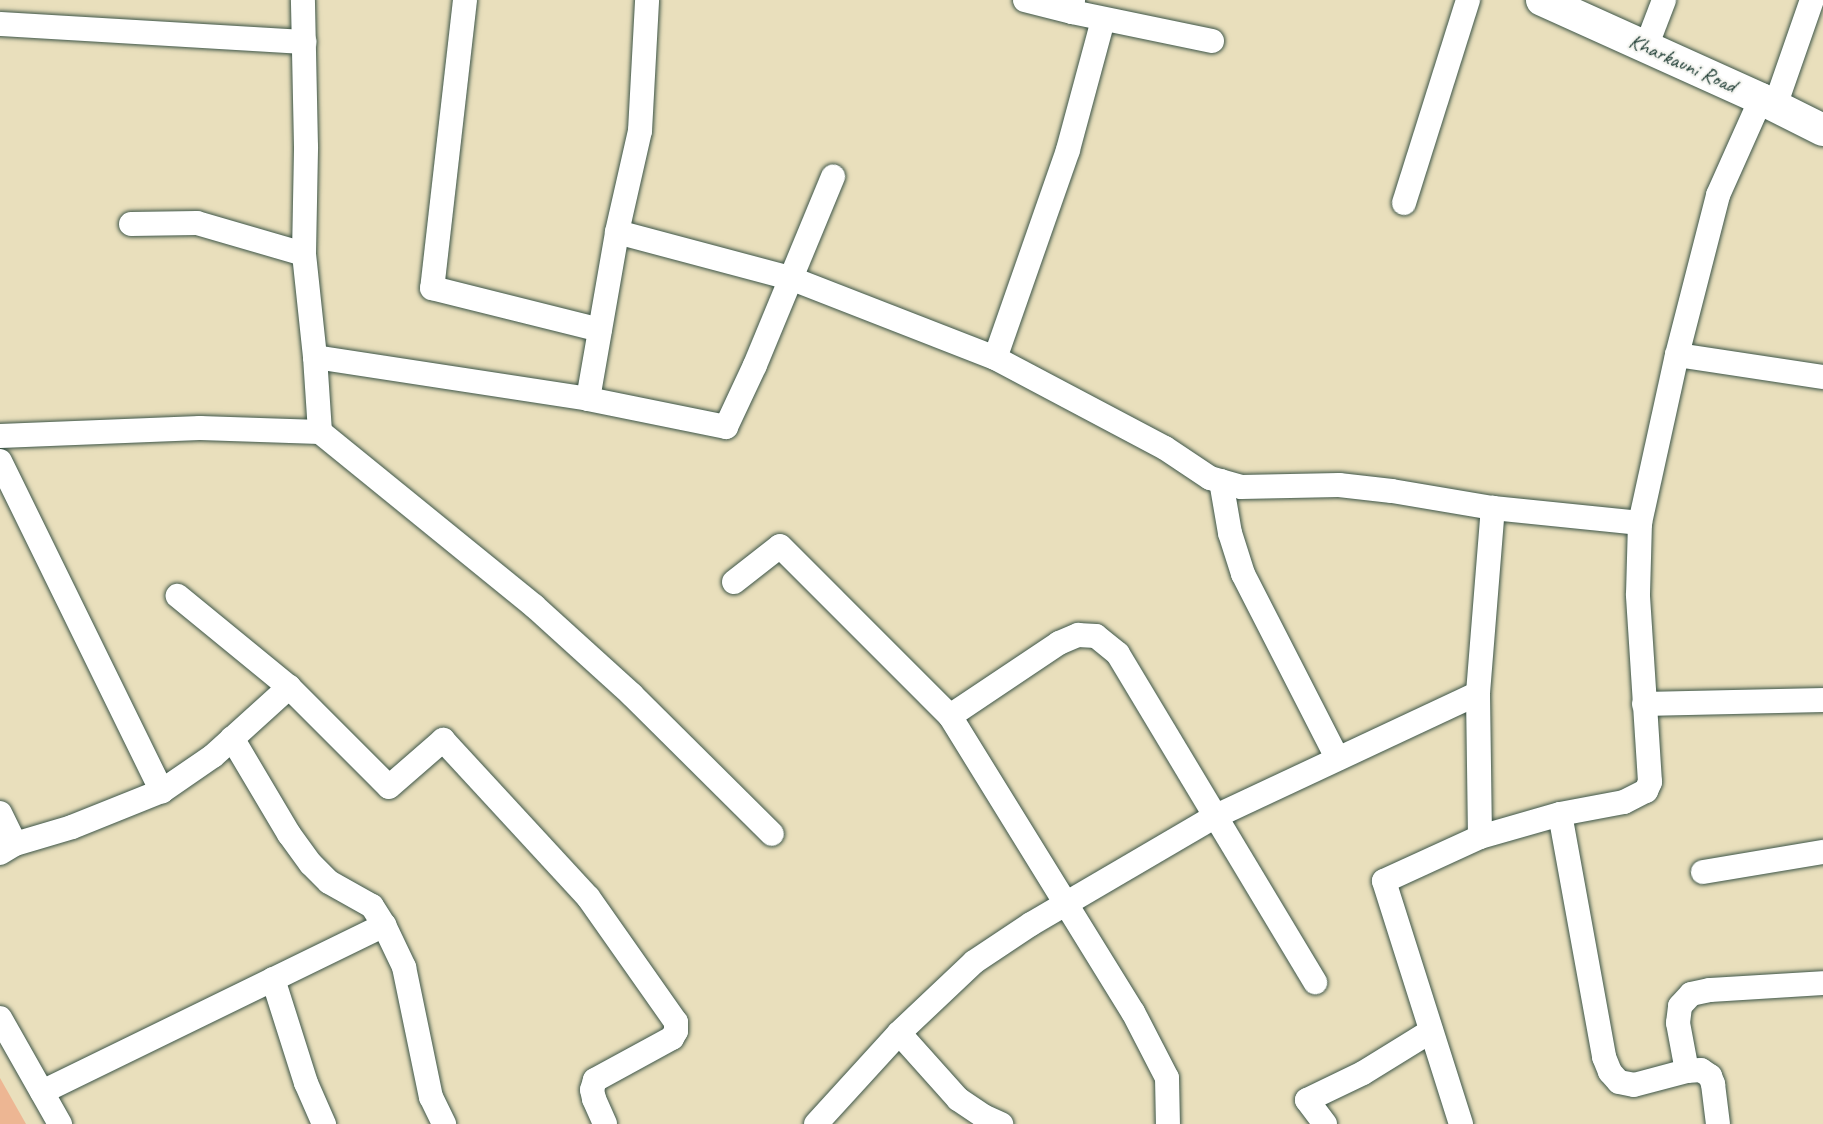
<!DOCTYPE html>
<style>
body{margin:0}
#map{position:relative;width:1823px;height:1124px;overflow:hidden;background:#e9dfbc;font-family:Caveat,sans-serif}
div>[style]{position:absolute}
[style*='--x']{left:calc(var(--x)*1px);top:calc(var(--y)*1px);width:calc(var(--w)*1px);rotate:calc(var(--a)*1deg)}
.building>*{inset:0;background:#edb693}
.roads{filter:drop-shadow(0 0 2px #3d5548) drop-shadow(0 0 2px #3d5548)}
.minor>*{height:24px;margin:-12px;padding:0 12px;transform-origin:12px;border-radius:12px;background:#fff}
.tertiary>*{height:32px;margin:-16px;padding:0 16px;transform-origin:16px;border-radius:16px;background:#fff}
span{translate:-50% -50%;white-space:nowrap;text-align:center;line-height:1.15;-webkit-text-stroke:4.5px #f6f6f2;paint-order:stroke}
.street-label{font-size:21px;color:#1f3d34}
</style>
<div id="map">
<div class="building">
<i style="clip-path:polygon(0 1078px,26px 1124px,0 1124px)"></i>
</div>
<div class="roads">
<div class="minor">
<i style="--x:465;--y:0;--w:290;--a:96.5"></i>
<i style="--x:432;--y:288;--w:173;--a:14"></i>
<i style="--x:1025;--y:0;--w:49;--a:14.3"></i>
<i style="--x:1072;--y:12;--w:12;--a:-85"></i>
<i style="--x:1072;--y:12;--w:143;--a:11.7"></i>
<i style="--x:1103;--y:20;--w:135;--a:105.1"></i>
<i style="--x:1068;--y:150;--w:220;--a:109.3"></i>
<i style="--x:995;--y:358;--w:192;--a:27.9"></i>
<i style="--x:1165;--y:448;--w:54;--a:33.7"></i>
<i style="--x:1210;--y:478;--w:32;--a:16"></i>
<i style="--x:1241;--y:487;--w:98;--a:-1.2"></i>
<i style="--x:1339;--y:485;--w:53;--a:6.5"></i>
<i style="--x:1392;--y:491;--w:102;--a:9.6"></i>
<i style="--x:1493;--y:508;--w:148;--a:5.8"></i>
<i style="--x:1640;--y:523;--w:172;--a:-77.6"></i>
<i style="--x:1677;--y:355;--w:165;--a:-75.6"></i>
<i style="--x:1718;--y:195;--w:105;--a:-65.9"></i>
<i style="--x:0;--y:24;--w:305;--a:3.4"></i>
<i style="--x:1646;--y:47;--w:50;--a:-69"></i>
<i style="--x:1775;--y:106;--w:112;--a:-70.8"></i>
<i style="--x:1404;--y:203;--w:213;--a:-72.5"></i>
<i style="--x:131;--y:224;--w:66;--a:-0.9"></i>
<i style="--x:197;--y:223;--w:111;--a:16.2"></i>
<i style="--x:617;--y:232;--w:179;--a:14.9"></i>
<i style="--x:790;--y:278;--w:220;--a:21.3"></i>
<i style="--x:1677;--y:355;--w:148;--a:8.6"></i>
<i style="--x:315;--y:357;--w:276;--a:8.7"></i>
<i style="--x:588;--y:399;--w:141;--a:11.5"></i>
<i style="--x:726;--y:427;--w:68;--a:-64.9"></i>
<i style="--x:755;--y:365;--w:204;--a:-67.5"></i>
<i style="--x:588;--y:399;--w:169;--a:-80.1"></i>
<i style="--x:617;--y:232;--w:104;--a:-77.2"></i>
<i style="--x:640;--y:131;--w:131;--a:-86.9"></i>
<i style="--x:320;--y:432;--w:276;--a:39.1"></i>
<i style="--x:534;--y:606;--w:132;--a:42.2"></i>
<i style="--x:632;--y:695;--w:197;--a:44.8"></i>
<i style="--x:0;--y:436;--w:200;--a:-2.3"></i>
<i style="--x:200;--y:428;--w:120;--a:1.9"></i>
<i style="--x:320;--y:432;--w:75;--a:-93.8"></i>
<i style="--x:315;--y:357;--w:104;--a:-96.1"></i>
<i style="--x:304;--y:254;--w:107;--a:-88.9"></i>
<i style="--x:306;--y:147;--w:147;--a:-91.2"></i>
<i style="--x:0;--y:461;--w:368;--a:63.9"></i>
<i style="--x:1221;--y:481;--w:53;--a:80.2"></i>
<i style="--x:1230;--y:533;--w:43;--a:72.4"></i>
<i style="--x:1243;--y:574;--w:207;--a:62.9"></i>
<i style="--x:734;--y:582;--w:58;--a:-38"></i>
<i style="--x:780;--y:546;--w:240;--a:45"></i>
<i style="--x:950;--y:716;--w:348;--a:58.3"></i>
<i style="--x:1133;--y:1012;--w:74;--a:62.7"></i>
<i style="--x:1167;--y:1078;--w:46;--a:88.8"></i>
<i style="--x:289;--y:687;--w:141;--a:45"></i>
<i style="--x:389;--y:787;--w:72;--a:-41"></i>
<i style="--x:443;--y:740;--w:214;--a:47.3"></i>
<i style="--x:588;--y:897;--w:153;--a:54.9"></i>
<i style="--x:676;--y:1022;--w:9;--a:90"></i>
<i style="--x:676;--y:1031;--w:8;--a:120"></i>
<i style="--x:672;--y:1038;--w:88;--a:151.4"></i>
<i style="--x:595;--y:1080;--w:10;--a:107"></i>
<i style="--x:592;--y:1090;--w:9;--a:77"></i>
<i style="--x:594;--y:1099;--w:27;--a:66"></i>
<i style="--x:1644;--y:704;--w:179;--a:-1.3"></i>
<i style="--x:950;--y:716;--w:131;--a:-33.8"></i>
<i style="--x:1059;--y:643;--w:21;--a:-23"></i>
<i style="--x:1078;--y:635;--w:18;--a:3"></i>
<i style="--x:1096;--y:636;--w:28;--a:39"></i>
<i style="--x:1118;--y:654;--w:383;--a:59"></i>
<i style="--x:232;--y:738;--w:112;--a:59.3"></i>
<i style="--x:289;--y:834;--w:37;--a:54"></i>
<i style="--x:311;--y:864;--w:25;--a:45"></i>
<i style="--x:329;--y:882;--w:49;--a:29.2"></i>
<i style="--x:372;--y:906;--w:22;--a:58"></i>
<i style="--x:384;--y:925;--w:47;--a:64.5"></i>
<i style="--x:404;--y:967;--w:133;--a:78.3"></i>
<i style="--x:431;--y:1097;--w:30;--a:64"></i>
<i style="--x:0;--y:813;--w:34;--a:64"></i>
<i style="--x:1560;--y:814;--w:65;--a:-10.6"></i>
<i style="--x:1624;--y:802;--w:25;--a:-27"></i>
<i style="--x:1646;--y:791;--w:10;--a:-66"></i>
<i style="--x:1650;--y:782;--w:188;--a:-93.7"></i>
<i style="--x:1638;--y:594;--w:71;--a:-88.4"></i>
<i style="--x:1480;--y:837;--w:83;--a:-16"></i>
<i style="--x:1560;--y:814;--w:247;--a:79.7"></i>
<i style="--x:1604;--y:1057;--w:16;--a:68"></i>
<i style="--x:1610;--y:1072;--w:13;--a:48"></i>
<i style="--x:1619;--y:1082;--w:15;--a:11"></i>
<i style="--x:1634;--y:1085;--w:55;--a:-14.8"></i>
<i style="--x:1687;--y:1071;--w:14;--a:-4"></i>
<i style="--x:1701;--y:1070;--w:11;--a:34"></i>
<i style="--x:1710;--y:1076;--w:9;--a:69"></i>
<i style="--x:1713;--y:1084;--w:40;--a:82.9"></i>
<i style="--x:0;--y:853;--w:17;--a:-31"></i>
<i style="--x:15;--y:844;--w:59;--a:-16.6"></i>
<i style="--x:72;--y:827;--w:97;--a:-21.8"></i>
<i style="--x:162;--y:791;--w:62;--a:-34.5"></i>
<i style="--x:213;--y:756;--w:103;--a:-42.2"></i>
<i style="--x:289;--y:687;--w:144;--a:-140.7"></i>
<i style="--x:1703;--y:872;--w:122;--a:-9.5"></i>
<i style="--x:273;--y:979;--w:109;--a:72.4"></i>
<i style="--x:306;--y:1083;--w:45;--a:66.3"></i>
<i style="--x:0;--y:1018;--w:122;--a:60.5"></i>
<i style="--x:899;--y:1033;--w:89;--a:48.2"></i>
<i style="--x:958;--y:1099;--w:30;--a:34"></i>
<i style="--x:983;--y:1116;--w:20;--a:24"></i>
<i style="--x:1687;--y:1071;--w:49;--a:-100.6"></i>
<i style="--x:1678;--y:1023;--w:17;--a:-83"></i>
<i style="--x:1680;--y:1006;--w:16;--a:-47"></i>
<i style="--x:1691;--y:994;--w:19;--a:-12"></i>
<i style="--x:1710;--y:990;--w:113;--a:-3.5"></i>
<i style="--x:42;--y:1092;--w:381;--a:-26"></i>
<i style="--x:816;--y:1124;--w:123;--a:-47.6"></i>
<i style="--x:899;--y:1033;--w:103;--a:-43.4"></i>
<i style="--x:974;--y:962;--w:69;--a:-33.7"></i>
<i style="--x:1031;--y:924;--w:214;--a:-30.3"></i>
<i style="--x:1216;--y:816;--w:289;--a:-25.1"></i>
<i style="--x:1325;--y:1124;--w:30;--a:-127"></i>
<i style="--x:1307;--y:1100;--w:62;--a:-25.7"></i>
<i style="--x:1363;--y:1073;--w:80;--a:-31.7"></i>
<i style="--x:1461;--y:1124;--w:255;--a:-107.6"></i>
<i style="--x:1384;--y:881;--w:106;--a:-24.6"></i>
<i style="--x:1480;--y:837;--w:144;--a:-90.8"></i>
<i style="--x:1478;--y:693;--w:186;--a:-85.4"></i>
</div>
<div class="tertiary">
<i style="--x:1542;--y:0;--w:240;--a:24.3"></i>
<i style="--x:1761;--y:99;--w:69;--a:26.6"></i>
</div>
</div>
<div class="street-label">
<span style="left:1683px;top:63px;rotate:24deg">Kharkauni Road</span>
</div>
</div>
